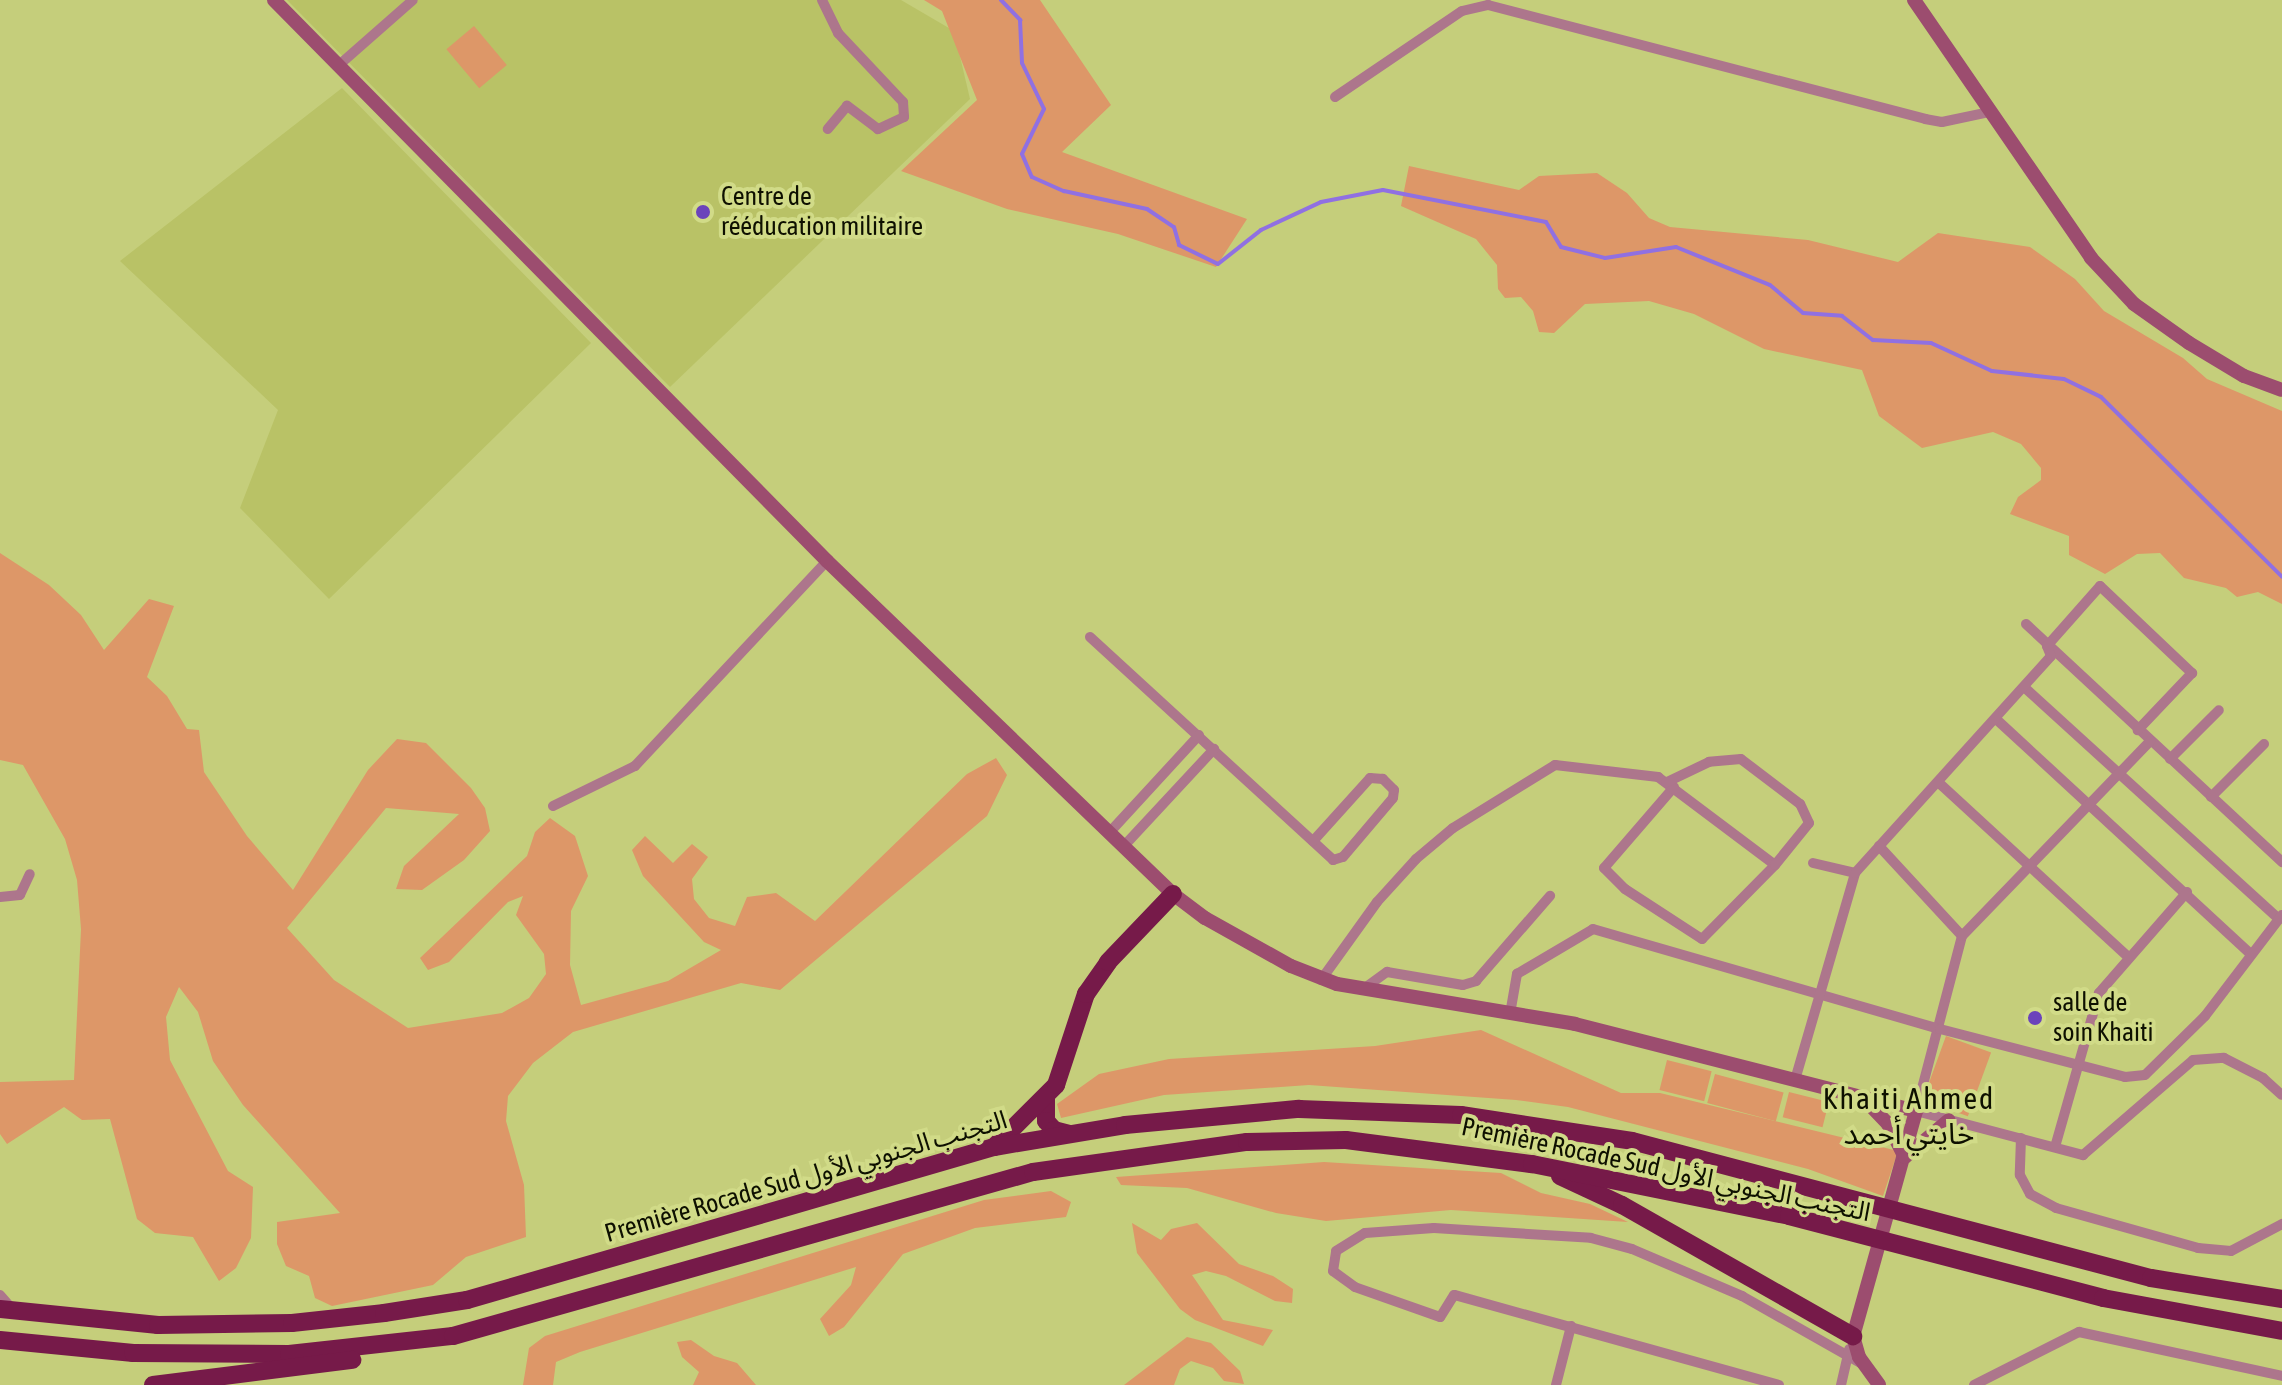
<!DOCTYPE html>
<meta charset="utf-8">
<style>
body{margin:0}
#map{position:relative;width:2282px;height:1385px;overflow:hidden;background:#c5ce7b;font-family:"Asap Condensed","Noto Sans Arabic",sans-serif}
div>[style]{position:absolute}
[style*='--x']{left:calc(var(--x)*1px);top:calc(var(--y)*1px);width:calc(var(--w)*1px);rotate:calc(var(--a)*1deg)}
.built>*{inset:0;background:#b9c266}
.green>*{inset:0;background:#dd9768;transform-origin:0 0}
.stream>*{height:4px;margin:-2px;padding:0 2px;transform-origin:2px;border-radius:2px;background:#9070e2}
.street>*{height:10px;margin:-5px;padding:0 5px;transform-origin:5px;border-radius:5px;background:#ad768c}
.secondary>*{height:14px;margin:-7px;padding:0 7px;transform-origin:7px;border-radius:7px;background:#9c4d6f}
.highway>*{height:18px;margin:-9px;padding:0 9px;transform-origin:9px;border-radius:9px;background:#761a49}
.dots>*{width:22px;height:22px;translate:-50% -50%;box-sizing:border-box;border:4px solid #d1db88;border-radius:50%}
span{translate:-50% -50%;white-space:nowrap;text-align:center;line-height:1.15;-webkit-text-stroke:8px #d1db88;paint-order:stroke}
.poi-label{font-size:26px;color:#0e1000}
.left{translate:0 -50%;text-align:left}
.street-label{font-size:26px;color:#0e1000}
.quarter-label{font-size:30px;color:#0e1000;letter-spacing:2px}
</style>
<div id="map">
<div class="built">
<i style="clip-path:polygon(287px 0,901px 0,954px 31px,970px 99px,670px 387px)"></i>
<i style="clip-path:polygon(342px 88px,591px 343px,329px 599px,240px 508px,278px 410px,120px 261px)"></i>
</div>
<div class="green">
<i style="clip-path:polygon(924px 0,1040px 0,1111px 105px,1062px 152px,1247px 219px,1216px 267px,1118px 234px,1007px 209px,901px 171px,977px 100px,942px 11px)"></i>
<i style="left:474px;top:26px;width:51px;height:36px;rotate:50deg"></i>
<i style="clip-path:polygon(1409px 166px,1519px 190px,1539px 176px,1597px 173px,1627px 193px,1649px 218px,1670px 227px,1808px 240px,1898px 262px,1938px 233px,2030px 247px,2075px 279px,2104px 311px,2183px 358px,2207px 379px,2282px 411px,2282px 604px,2258px 592px,2237px 597px,2226px 588px,2184px 578px,2160px 553px,2137px 554px,2105px 574px,2069px 555px,2069px 536px,2010px 514px,2018px 497px,2041px 480px,2041px 468px,2021px 444px,1993px 432px,1922px 448px,1879px 416px,1862px 370px,1764px 349px,1694px 314px,1649px 301px,1585px 304px,1554px 333px,1539px 332px,1533px 311px,1521px 297px,1505px 298px,1498px 289px,1497px 265px,1476px 239px,1401px 206px)"></i>
<i style="clip-path:polygon(0 553px,49px 585px,81px 615px,104px 650px,149px 599px,174px 606px,147px 677px,167px 696px,187px 729px,199px 730px,204px 772px,247px 836px,293px 890px,368px 770px,397px 739px,426px 743px,471px 788px,485px 808px,490px 831px,464px 860px,422px 890px,396px 889px,404px 866px,459px 814px,386px 808px,287px 928px,334px 980px,408px 1028px,502px 1013px,529px 998px,546px 974px,544px 954px,516px 915px,523px 896px,508px 902px,449px 962px,428px 970px,420px 958px,527px 856px,535px 832px,550px 818px,575px 836px,588px 876px,571px 911px,570px 965px,581px 1005px,668px 981px,721px 950px,704px 942px,643px 876px,632px 850px,645px 836px,673px 863px,692px 844px,708px 857px,692px 879px,694px 899px,709px 918px,735px 926px,747px 897px,776px 893px,815px 921px,967px 774px,996px 758px,1007px 775px,987px 816px,780px 990px,741px 983px,573px 1032px,533px 1063px,508px 1096px,506px 1121px,524px 1185px,526px 1237px,466px 1257px,433px 1285px,332px 1306px,315px 1298px,309px 1276px,286px 1266px,277px 1244px,277px 1222px,340px 1213px,243px 1105px,213px 1061px,198px 1012px,179px 987px,166px 1017px,170px 1060px,228px 1171px,253px 1187px,251px 1238px,236px 1268px,219px 1281px,193px 1237px,155px 1233px,137px 1219px,110px 1119px,82px 1120px,64px 1107px,7px 1144px,0 1134px,0 1082px,74px 1080px,81px 929px,77px 880px,65px 839px,23px 765px,0 760px)"></i>
<i style="clip-path:polygon(1481px 1030px,1621px 1093px,1660px 1093px,1898px 1151px,1883px 1196px,1808px 1169px,1568px 1107px,1516px 1100px,1309px 1085px,1164px 1095px,1061px 1118px,1057px 1104px,1099px 1074px,1169px 1059px,1375px 1046px)"></i>
<i style="left:1946px;top:1036px;width:48px;height:68px;rotate:20deg"></i>
<i style="left:1667px;top:1060px;width:46px;height:31px;rotate:14deg"></i>
<i style="left:1715px;top:1074px;width:71px;height:30px;rotate:15deg"></i>
<i style="left:1789px;top:1092px;width:41px;height:26px;rotate:14deg"></i>
<i style="clip-path:polygon(1324px 1162px,1501px 1173px,1541px 1193px,1590px 1204px,1628px 1222px,1451px 1210px,1326px 1221px,1276px 1213px,1187px 1188px,1121px 1185px,1116px 1177px)"></i>
<i style="clip-path:polygon(1051px 1191px,1071px 1202px,1066px 1217px,975px 1228px,903px 1254px,844px 1327px,829px 1336px,820px 1319px,851px 1285px,856px 1267px,580px 1352px,556px 1362px,553px 1385px,523px 1385px,529px 1348px,545px 1336px,984px 1200px)"></i>
<i style="clip-path:polygon(1132px 1223px,1161px 1240px,1171px 1229px,1197px 1223px,1239px 1264px,1273px 1276px,1293px 1289px,1292px 1303px,1275px 1301px,1226px 1276px,1206px 1271px,1192px 1275px,1223px 1320px,1273px 1330px,1263px 1346px,1195px 1320px,1180px 1309px,1137px 1253px)"></i>
<i style="clip-path:polygon(1187px 1337px,1211px 1343px,1240px 1371px,1244px 1384px,1224px 1381px,1213px 1368px,1191px 1361px,1180px 1369px,1174px 1385px,1124px 1385px)"></i>
<i style="clip-path:polygon(691px 1340px,714px 1356px,737px 1363px,756px 1385px,693px 1385px,699px 1372px,682px 1357px,677px 1342px)"></i>
</div>
<div class="stream">
<i style="--x:1001;--y:0;--w:28;--a:46"></i>
<i style="--x:1020;--y:20;--w:43;--a:87.3"></i>
<i style="--x:1022;--y:63;--w:51;--a:64.4"></i>
<i style="--x:1044;--y:109;--w:50;--a:116.1"></i>
<i style="--x:1022;--y:154;--w:25;--a:67"></i>
<i style="--x:1032;--y:177;--w:35;--a:24"></i>
<i style="--x:1064;--y:191;--w:85;--a:12.2"></i>
<i style="--x:1147;--y:209;--w:32;--a:34"></i>
<i style="--x:1174;--y:227;--w:19;--a:74"></i>
<i style="--x:1179;--y:245;--w:43;--a:26"></i>
<i style="--x:1218;--y:264;--w:55;--a:-38.3"></i>
<i style="--x:1261;--y:230;--w:66;--a:-25"></i>
<i style="--x:1321;--y:202;--w:63;--a:-11"></i>
<i style="--x:1383;--y:190;--w:166;--a:11.1"></i>
<i style="--x:1546;--y:222;--w:29;--a:59"></i>
<i style="--x:1561;--y:247;--w:45;--a:14"></i>
<i style="--x:1605;--y:258;--w:72;--a:-8.8"></i>
<i style="--x:1676;--y:247;--w:101;--a:22"></i>
<i style="--x:1770;--y:285;--w:43;--a:40.3"></i>
<i style="--x:1803;--y:313;--w:39;--a:4"></i>
<i style="--x:1842;--y:316;--w:39;--a:38"></i>
<i style="--x:1873;--y:340;--w:58;--a:3"></i>
<i style="--x:1931;--y:343;--w:67;--a:24.7"></i>
<i style="--x:1992;--y:371;--w:72;--a:6.3"></i>
<i style="--x:2064;--y:379;--w:41;--a:25.9"></i>
<i style="--x:2101;--y:397;--w:255;--a:44.8"></i>
</div>
<div class="street">
<i style="--x:822;--y:0;--w:37;--a:64"></i>
<i style="--x:838;--y:33;--w:95;--a:46.7"></i>
<i style="--x:903;--y:102;--w:15;--a:86"></i>
<i style="--x:904;--y:117;--w:29;--a:155"></i>
<i style="--x:878;--y:129;--w:39;--a:-143"></i>
<i style="--x:847;--y:106;--w:30;--a:130"></i>
<i style="--x:339;--y:65;--w:98;--a:-41.3"></i>
<i style="--x:1335;--y:97;--w:153;--a:-34.1"></i>
<i style="--x:1462;--y:11;--w:27;--a:-13"></i>
<i style="--x:1488;--y:5;--w:452;--a:14.6"></i>
<i style="--x:1925;--y:119;--w:17;--a:10"></i>
<i style="--x:1942;--y:122;--w:49;--a:-11.8"></i>
<i style="--x:2026;--y:624;--w:350;--a:42.9"></i>
<i style="--x:1090;--y:637;--w:330;--a:42.5"></i>
<i style="--x:1333;--y:860;--w:10;--a:-17"></i>
<i style="--x:1343;--y:857;--w:77;--a:-49.7"></i>
<i style="--x:1393;--y:798;--w:8;--a:-83"></i>
<i style="--x:1394;--y:790;--w:16;--a:-135"></i>
<i style="--x:1383;--y:779;--w:13;--a:-176"></i>
<i style="--x:1370;--y:778;--w:85;--a:132.1"></i>
<i style="--x:2024;--y:687;--w:345;--a:42.3"></i>
<i style="--x:1996;--y:719;--w:345;--a:42.7"></i>
<i style="--x:2170;--y:759;--w:69;--a:-45"></i>
<i style="--x:1938;--y:782;--w:257;--a:42.6"></i>
<i style="--x:1674;--y:787;--w:107;--a:130.8"></i>
<i style="--x:1604;--y:868;--w:30;--a:45"></i>
<i style="--x:1625;--y:889;--w:92;--a:33"></i>
<i style="--x:1702;--y:939;--w:104;--a:-45.4"></i>
<i style="--x:2211;--y:797;--w:75;--a:-45"></i>
<i style="--x:553;--y:806;--w:91;--a:-26"></i>
<i style="--x:635;--y:766;--w:281;--a:-46.9"></i>
<i style="--x:1109;--y:833;--w:133;--a:-47.4"></i>
<i style="--x:1879;--y:846;--w:122;--a:47.3"></i>
<i style="--x:1962;--y:936;--w:181;--a:104.7"></i>
<i style="--x:1916;--y:1111;--w:173;--a:14.8"></i>
<i style="--x:2083;--y:1155;--w:145;--a:-40.8"></i>
<i style="--x:2193;--y:1060;--w:31;--a:-4"></i>
<i style="--x:2224;--y:1058;--w:44;--a:27.1"></i>
<i style="--x:2263;--y:1078;--w:25;--a:42"></i>
<i style="--x:1123;--y:847;--w:134;--a:-47.1"></i>
<i style="--x:1813;--y:863;--w:43;--a:13.4"></i>
<i style="--x:0;--y:897;--w:20;--a:-6"></i>
<i style="--x:20;--y:895;--w:23;--a:-65"></i>
<i style="--x:1962;--y:936;--w:271;--a:-46"></i>
<i style="--x:1321;--y:980;--w:96;--a:-54.3"></i>
<i style="--x:1377;--y:902;--w:58;--a:-47.8"></i>
<i style="--x:1416;--y:859;--w:48;--a:-40"></i>
<i style="--x:1453;--y:828;--w:120;--a:-31.7"></i>
<i style="--x:1555;--y:765;--w:104;--a:6.6"></i>
<i style="--x:1658;--y:777;--w:146;--a:36.9"></i>
<i style="--x:1775;--y:865;--w:54;--a:-51"></i>
<i style="--x:1809;--y:823;--w:21;--a:-115"></i>
<i style="--x:1800;--y:804;--w:74;--a:-142.7"></i>
<i style="--x:1741;--y:759;--w:32;--a:175"></i>
<i style="--x:1709;--y:762;--w:47;--a:154.5"></i>
<i style="--x:1362;--y:990;--w:31;--a:-36"></i>
<i style="--x:1387;--y:972;--w:77;--a:9.7"></i>
<i style="--x:1463;--y:985;--w:14;--a:-17"></i>
<i style="--x:1476;--y:981;--w:113;--a:-49"></i>
<i style="--x:1510;--y:1014;--w:41;--a:-80.1"></i>
<i style="--x:1517;--y:974;--w:88;--a:-30.6"></i>
<i style="--x:1593;--y:929;--w:361;--a:16.1"></i>
<i style="--x:1940;--y:1029;--w:191;--a:14.5"></i>
<i style="--x:2125;--y:1077;--w:20;--a:-6"></i>
<i style="--x:2145;--y:1075;--w:84;--a:-44.5"></i>
<i style="--x:2205;--y:1016;--w:127;--a:-52.7"></i>
<i style="--x:1795;--y:1080;--w:216;--a:-73.8"></i>
<i style="--x:1855;--y:873;--w:292;--a:-47.9"></i>
<i style="--x:2051;--y:656;--w:11;--a:-112"></i>
<i style="--x:2047;--y:646;--w:80;--a:-48.5"></i>
<i style="--x:2100;--y:586;--w:127;--a:43.4"></i>
<i style="--x:2192;--y:673;--w:79;--a:133.5"></i>
<i style="--x:2021;--y:1138;--w:37;--a:92"></i>
<i style="--x:2020;--y:1175;--w:21;--a:62"></i>
<i style="--x:2030;--y:1194;--w:30;--a:28"></i>
<i style="--x:2056;--y:1208;--w:148;--a:15.7"></i>
<i style="--x:2198;--y:1248;--w:33;--a:5"></i>
<i style="--x:2231;--y:1251;--w:58;--a:-27.9"></i>
<i style="--x:2055;--y:1147;--w:160;--a:-74.1"></i>
<i style="--x:2099;--y:993;--w:134;--a:-48.9"></i>
<i style="--x:0;--y:1295;--w:18;--a:49"></i>
<i style="--x:1556;--y:1385;--w:61;--a:-75.7"></i>
<i style="--x:1779;--y:1385;--w:337;--a:-164.5"></i>
<i style="--x:1454;--y:1295;--w:26;--a:122"></i>
<i style="--x:1440;--y:1317;--w:90;--a:-160.6"></i>
<i style="--x:1355;--y:1287;--w:27;--a:-144"></i>
<i style="--x:1333;--y:1271;--w:20;--a:-81"></i>
<i style="--x:1336;--y:1251;--w:34;--a:-32"></i>
<i style="--x:1365;--y:1233;--w:69;--a:-4.1"></i>
<i style="--x:1434;--y:1228;--w:157;--a:3.6"></i>
<i style="--x:1591;--y:1238;--w:42;--a:15"></i>
<i style="--x:1632;--y:1249;--w:120;--a:23.1"></i>
<i style="--x:1742;--y:1296;--w:138;--a:29.5"></i>
<i style="--x:1841;--y:1385;--w:37;--a:-77"></i>
<i style="--x:1974;--y:1385;--w:118;--a:-26.8"></i>
<i style="--x:2079;--y:1332;--w:208;--a:12.2"></i>
</div>
<div class="secondary">
<i style="--x:274;--y:0;--w:788;--a:45.41"></i>
<i style="--x:827;--y:561;--w:480;--a:43.9"></i>
<i style="--x:1173;--y:894;--w:40;--a:37"></i>
<i style="--x:1205;--y:918;--w:98;--a:29.2"></i>
<i style="--x:1291;--y:966;--w:49;--a:21.4"></i>
<i style="--x:1337;--y:984;--w:241;--a:9.5"></i>
<i style="--x:1575;--y:1024;--w:352;--a:14.3"></i>
<i style="--x:1916;--y:1111;--w:234;--a:105.6"></i>
<i style="--x:1853;--y:1336;--w:22;--a:74"></i>
<i style="--x:1859;--y:1357;--w:34;--a:54"></i>
<i style="--x:1914;--y:0;--w:313;--a:55.5"></i>
<i style="--x:2091;--y:258;--w:63;--a:46.9"></i>
<i style="--x:2134;--y:304;--w:67;--a:35.3"></i>
<i style="--x:2189;--y:343;--w:64;--a:31"></i>
<i style="--x:2244;--y:376;--w:40;--a:20.2"></i>
<i style="--x:1866;--y:1101;--w:32;--a:46"></i>
<i style="--x:1888;--y:1124;--w:37;--a:63"></i>
<i style="--x:1905;--y:1157;--w:57;--a:-40.1"></i>
</div>
<div class="highway">
<i style="--x:1046;--y:1096;--w:25;--a:90"></i>
<i style="--x:1046;--y:1121;--w:12;--a:48"></i>
<i style="--x:1054;--y:1130;--w:16;--a:14"></i>
<i style="--x:994;--y:1147;--w:88;--a:-45"></i>
<i style="--x:1056;--y:1085;--w:96;--a:-71.8"></i>
<i style="--x:1086;--y:994;--w:39;--a:-55"></i>
<i style="--x:1108;--y:962;--w:94;--a:-46.3"></i>
<i style="--x:1560;--y:1176;--w:68;--a:25.1"></i>
<i style="--x:1622;--y:1205;--w:266;--a:29.6"></i>
<i style="--x:0;--y:1309;--w:159;--a:5.8"></i>
<i style="--x:158;--y:1325;--w:134;--a:-0.9"></i>
<i style="--x:292;--y:1323;--w:93;--a:-6.2"></i>
<i style="--x:384;--y:1313;--w:84;--a:-8.9"></i>
<i style="--x:467;--y:1300;--w:549;--a:-16.19"></i>
<i style="--x:994;--y:1147;--w:133;--a:-9.5"></i>
<i style="--x:1125;--y:1125;--w:175;--a:-5.3"></i>
<i style="--x:1299;--y:1109;--w:162;--a:2.1"></i>
<i style="--x:1461;--y:1115;--w:173;--a:8.6"></i>
<i style="--x:1632;--y:1141;--w:537;--a:14.79"></i>
<i style="--x:2151;--y:1278;--w:133;--a:9.1"></i>
<i style="--x:0;--y:1340;--w:134;--a:5.6"></i>
<i style="--x:133;--y:1353;--w:156;--a:0.4"></i>
<i style="--x:289;--y:1354;--w:165;--a:-6.3"></i>
<i style="--x:453;--y:1336;--w:603;--a:-15.79"></i>
<i style="--x:1033;--y:1172;--w:216;--a:-8"></i>
<i style="--x:1247;--y:1142;--w:99;--a:-1.2"></i>
<i style="--x:1346;--y:1140;--w:188;--a:7.4"></i>
<i style="--x:1532;--y:1164;--w:262;--a:11.4"></i>
<i style="--x:1789;--y:1216;--w:325;--a:14.6"></i>
<i style="--x:2103;--y:1298;--w:182;--a:10.4"></i>
<i style="--x:153;--y:1385;--w:201;--a:-7.2"></i>
</div>
<div class="dots">
<i style="left:703px;top:212px;background:#6b43bb"></i>
<i style="left:2035px;top:1018px;background:#6b43bb"></i>
</div>
<div class="poi-label">
<span class="left" style="left:721px;top:212px">Centre de<br>rééducation militaire</span>
<span class="left" style="left:2053px;top:1018px">salle de<br>soin Khaiti</span>
</div>
<div class="street-label">
<span style="left:1666px;top:1170px;rotate:12deg">Première Rocade Sud التجنب الجنوبي الأول</span>
<span style="left:806px;top:1177px;rotate:-16deg">Première Rocade Sud التجنب الجنوبي الأول</span>
</div>
<div class="quarter-label">
<span style="left:1909px;top:1115px">Khaiti Ahmed<br>خايتي أحمد</span>
</div>
</div>
